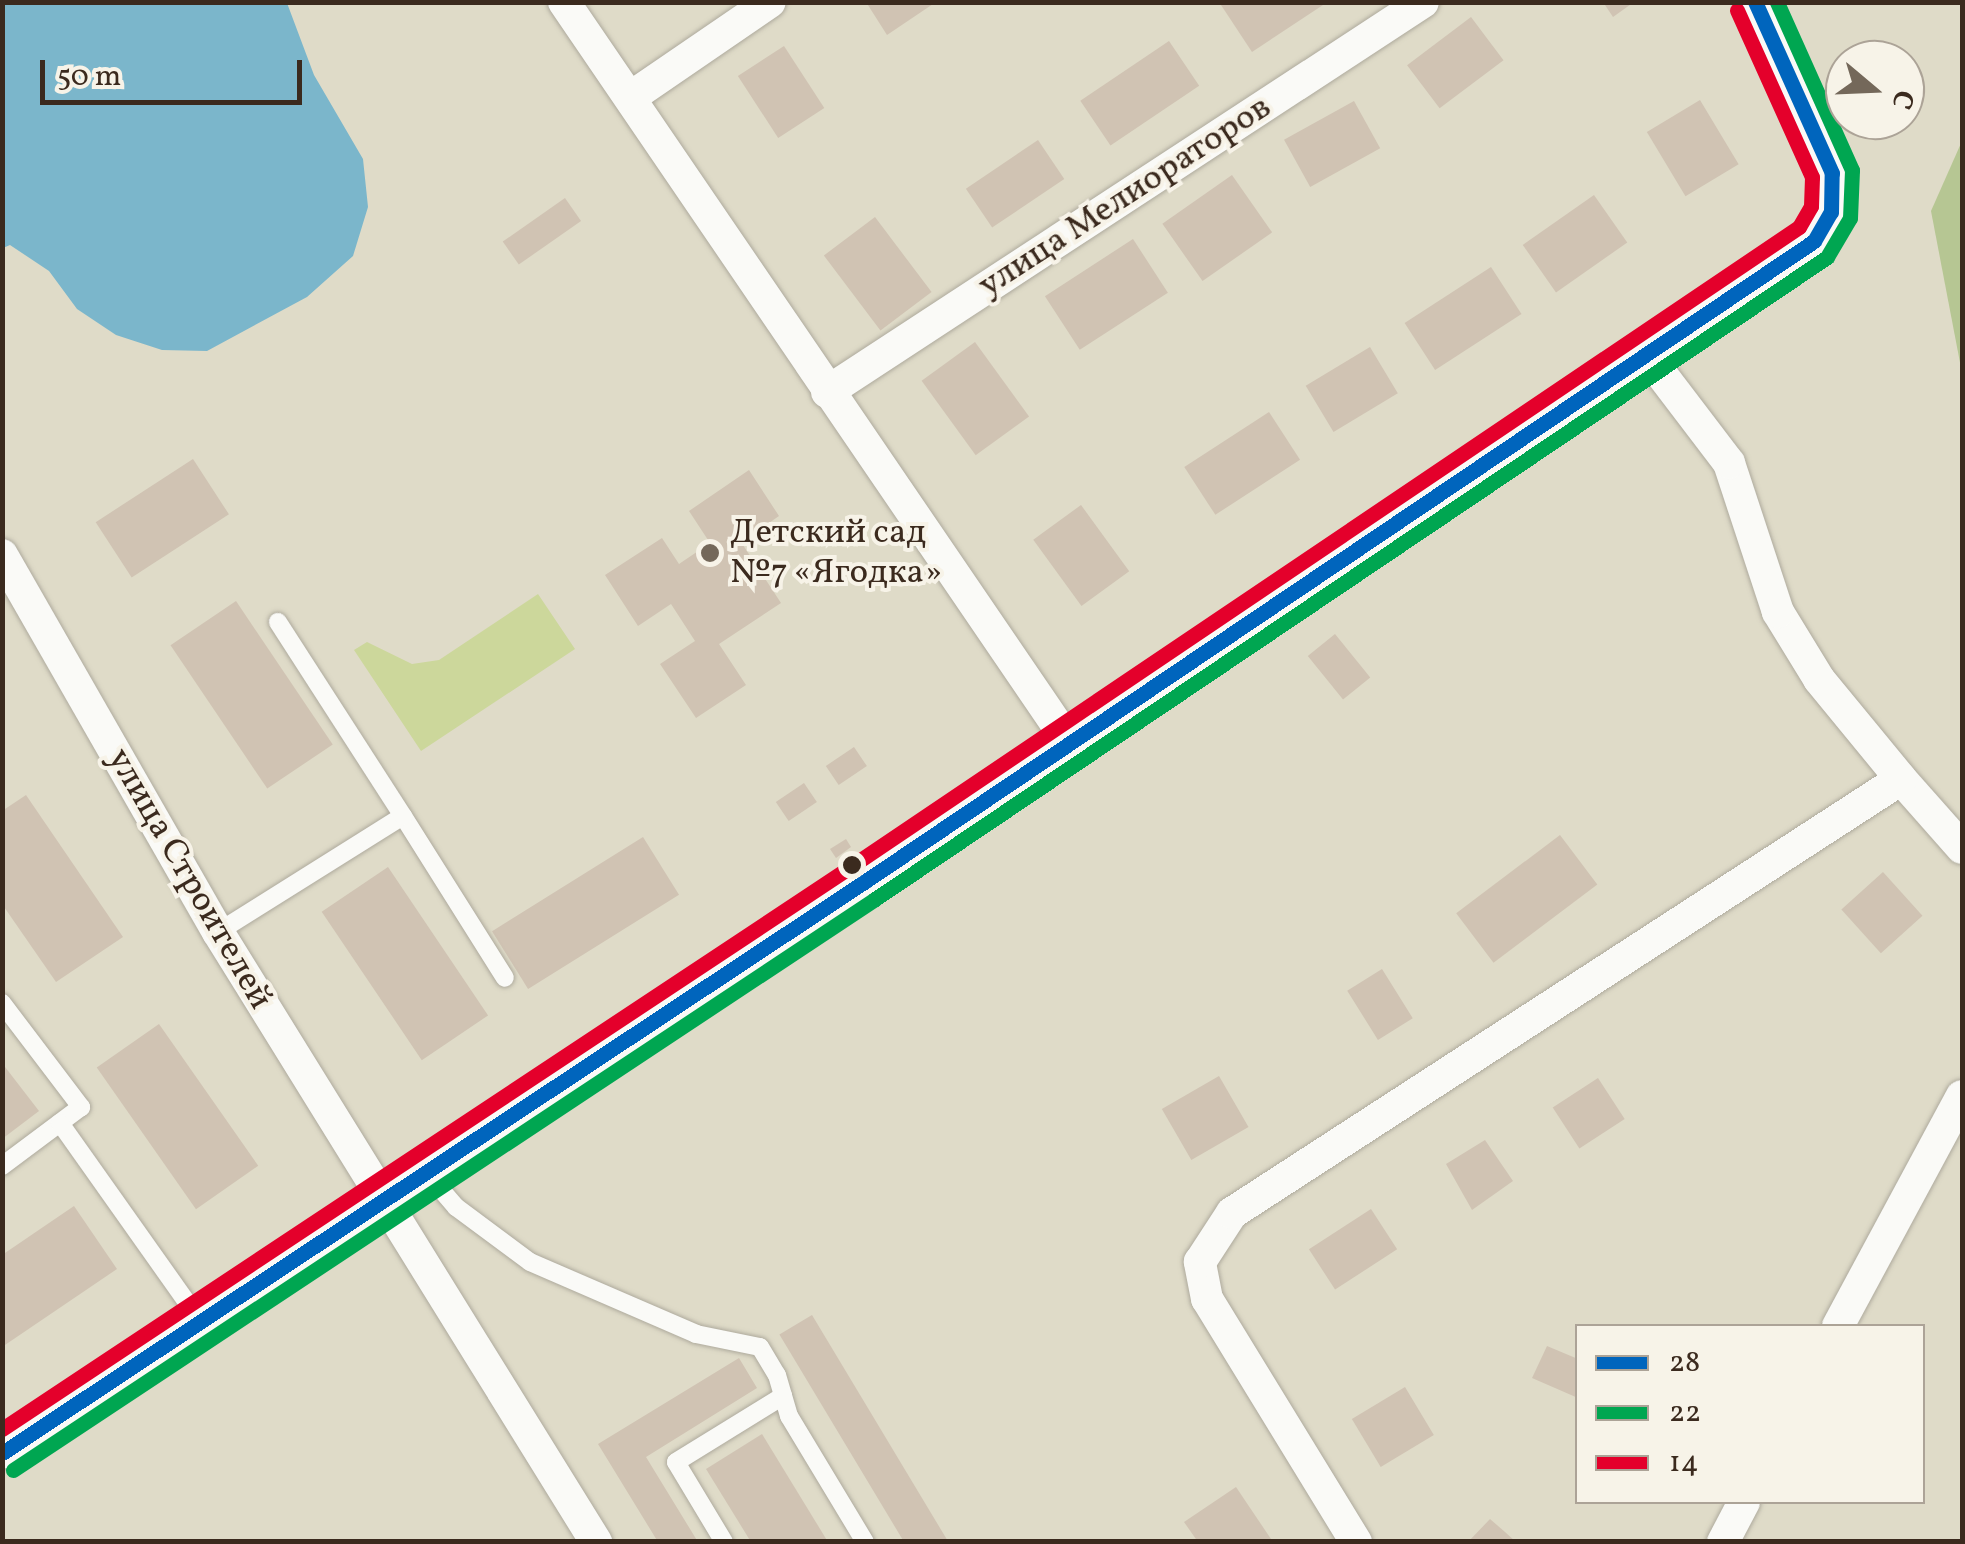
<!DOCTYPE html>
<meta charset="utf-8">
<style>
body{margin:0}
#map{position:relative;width:1965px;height:1544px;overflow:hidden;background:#dfdbc8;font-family:Vollkorn,serif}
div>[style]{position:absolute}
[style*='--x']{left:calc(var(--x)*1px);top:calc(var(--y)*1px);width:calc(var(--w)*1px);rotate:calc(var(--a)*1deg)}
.green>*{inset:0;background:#ccd79b}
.forest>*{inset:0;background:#b6c693}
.water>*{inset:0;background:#7bb6cb}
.building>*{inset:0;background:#d0c3b3;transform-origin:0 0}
.roads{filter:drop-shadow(0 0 2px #aeaa9d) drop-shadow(0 0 2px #aeaa9d)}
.service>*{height:18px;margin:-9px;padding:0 9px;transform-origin:9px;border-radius:9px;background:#fafaf7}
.minor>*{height:32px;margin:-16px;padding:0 16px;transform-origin:16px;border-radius:16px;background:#fafaf7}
.bus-1>*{height:15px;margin:-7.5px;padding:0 7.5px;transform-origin:7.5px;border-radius:7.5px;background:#0065bd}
.bus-2>*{height:15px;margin:-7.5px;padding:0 7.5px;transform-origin:7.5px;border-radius:7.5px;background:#00a651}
.bus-3>*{height:15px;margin:-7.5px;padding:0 7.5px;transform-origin:7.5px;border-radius:7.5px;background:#e4002b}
.dots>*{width:28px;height:28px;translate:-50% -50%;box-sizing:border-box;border:5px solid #f7f3e8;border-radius:50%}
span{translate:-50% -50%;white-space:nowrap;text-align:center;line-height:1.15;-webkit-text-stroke:8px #f7f3e8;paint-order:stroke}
.street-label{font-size:35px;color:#3b2a1e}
.poi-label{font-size:35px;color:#3b2a1e}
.left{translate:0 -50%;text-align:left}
.frame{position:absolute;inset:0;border:5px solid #3b2a1e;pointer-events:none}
.legend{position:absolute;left:1575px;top:1324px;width:350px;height:180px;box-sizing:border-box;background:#f7f3e8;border:2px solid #aca397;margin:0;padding:12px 18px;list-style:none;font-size:30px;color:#3b2a1e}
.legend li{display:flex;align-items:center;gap:20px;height:50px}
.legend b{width:50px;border:2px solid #aca397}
.north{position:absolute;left:1825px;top:40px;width:100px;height:100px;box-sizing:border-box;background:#f7f3e8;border:2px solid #aca397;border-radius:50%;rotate:109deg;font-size:28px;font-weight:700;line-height:40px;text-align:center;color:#3b2a1e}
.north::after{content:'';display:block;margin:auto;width:35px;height:45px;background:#74685a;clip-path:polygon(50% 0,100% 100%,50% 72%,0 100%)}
.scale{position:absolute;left:40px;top:60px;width:262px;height:45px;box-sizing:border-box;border:5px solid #3b2a1e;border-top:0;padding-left:12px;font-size:30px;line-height:35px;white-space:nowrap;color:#3b2a1e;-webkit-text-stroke:8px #f7f3e8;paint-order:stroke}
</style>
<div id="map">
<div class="green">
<i style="clip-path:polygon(538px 594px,575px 649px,421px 751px,354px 650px,367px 642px,412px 664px,439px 660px)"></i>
</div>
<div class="forest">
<i style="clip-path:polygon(1962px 141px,1962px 373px,1931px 211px)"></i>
</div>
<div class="water">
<i style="clip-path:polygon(2px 3px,287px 3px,314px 75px,363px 159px,368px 207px,353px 256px,307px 297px,207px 351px,162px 350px,116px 335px,77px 309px,49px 271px,10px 245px,3px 248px)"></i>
</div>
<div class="building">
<i style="clip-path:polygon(866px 2px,936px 2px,887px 35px)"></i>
<i style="clip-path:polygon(1219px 2px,1322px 2px,1323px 5px,1252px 52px)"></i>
<i style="clip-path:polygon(1603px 2px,1634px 2px,1613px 17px)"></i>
<i style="left:1471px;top:17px;width:54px;height:80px;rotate:53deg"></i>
<i style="left:1169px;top:41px;width:54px;height:107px;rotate:56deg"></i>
<i style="left:784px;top:46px;width:74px;height:55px;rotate:57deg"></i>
<i style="left:1700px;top:100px;width:75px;height:62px;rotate:59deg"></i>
<i style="left:1354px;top:101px;width:54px;height:80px;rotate:61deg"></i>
<i style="left:1038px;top:140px;width:47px;height:87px;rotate:56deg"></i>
<i style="left:1232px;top:175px;width:70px;height:85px;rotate:55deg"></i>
<i style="left:1594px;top:195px;width:58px;height:87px;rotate:55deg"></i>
<i style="left:565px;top:198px;width:28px;height:76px;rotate:55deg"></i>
<i style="left:875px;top:217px;width:94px;height:64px;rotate:53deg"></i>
<i style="left:1133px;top:239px;width:64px;height:105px;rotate:57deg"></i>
<i style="left:1491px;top:267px;width:56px;height:103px;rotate:57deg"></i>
<i style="left:975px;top:342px;width:92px;height:66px;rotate:54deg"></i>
<i style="left:1370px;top:347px;width:54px;height:75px;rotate:59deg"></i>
<i style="left:1269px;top:412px;width:57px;height:101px;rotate:57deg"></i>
<i style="left:193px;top:459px;width:66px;height:116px;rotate:57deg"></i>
<i style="clip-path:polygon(749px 470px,779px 516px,741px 542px,781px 603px,719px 644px,746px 685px,696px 718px,660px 664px,695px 641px,671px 604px,638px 626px,605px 575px,662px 538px,679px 564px,710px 543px,689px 511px)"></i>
<i style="left:1081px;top:505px;width:82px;height:59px;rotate:54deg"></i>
<i style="left:236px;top:601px;width:173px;height:79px;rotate:56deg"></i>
<i style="left:1335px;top:634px;width:56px;height:35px;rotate:51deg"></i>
<i style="left:854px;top:747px;width:23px;height:34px;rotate:56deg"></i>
<i style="left:804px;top:783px;width:23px;height:34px;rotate:56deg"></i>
<i style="clip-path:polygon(26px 795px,123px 937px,56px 982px,2px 904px,2px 811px)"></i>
<i style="left:1560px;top:835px;width:62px;height:130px;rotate:53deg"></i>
<i style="left:643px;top:837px;width:68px;height:178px;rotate:58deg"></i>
<i style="clip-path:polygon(846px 839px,851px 847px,836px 858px,830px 849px)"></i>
<i style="left:388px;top:867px;width:179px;height:80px;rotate:56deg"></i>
<i style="left:1883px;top:872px;width:59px;height:56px;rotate:48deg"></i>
<i style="left:1382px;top:969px;width:58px;height:41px;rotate:58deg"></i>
<i style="left:159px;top:1024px;width:173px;height:76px;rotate:55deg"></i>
<i style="clip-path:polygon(2px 1063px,39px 1111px,2px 1139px)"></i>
<i style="left:1219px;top:1076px;width:59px;height:66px;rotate:60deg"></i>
<i style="left:1598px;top:1078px;width:49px;height:54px;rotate:57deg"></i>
<i style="clip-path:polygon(1485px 1140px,1513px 1181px,1472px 1210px,1446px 1164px)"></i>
<i style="clip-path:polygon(74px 1206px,117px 1269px,2px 1347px,2px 1255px)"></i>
<i style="left:1371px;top:1209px;width:48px;height:74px;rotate:57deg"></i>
<i style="left:812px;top:1315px;width:264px;height:38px;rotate:59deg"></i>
<i style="clip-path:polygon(1547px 1346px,1578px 1359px,1578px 1398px,1532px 1378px)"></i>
<i style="clip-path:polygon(739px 1358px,757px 1388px,646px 1457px,698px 1542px,658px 1542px,598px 1444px)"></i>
<i style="left:1405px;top:1387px;width:56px;height:62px;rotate:59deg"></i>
<i style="clip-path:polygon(762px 1434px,828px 1542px,751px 1542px,706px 1469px)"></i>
<i style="clip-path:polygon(1236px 1487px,1273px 1542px,1198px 1542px,1184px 1522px)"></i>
<i style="clip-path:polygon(1490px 1519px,1505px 1532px,1516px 1542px,1468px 1542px)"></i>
</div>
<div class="roads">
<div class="service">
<i style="--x:403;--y:816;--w:191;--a:57.8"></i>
<i style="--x:218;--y:932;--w:218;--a:-32.1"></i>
<i style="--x:403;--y:816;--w:231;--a:-122.8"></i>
<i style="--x:2;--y:1003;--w:131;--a:52.8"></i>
<i style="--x:81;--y:1107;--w:99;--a:143.2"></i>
<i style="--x:60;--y:1123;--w:242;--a:54.7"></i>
<i style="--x:425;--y:1171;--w:48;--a:49.3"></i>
<i style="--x:456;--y:1207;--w:92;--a:36.6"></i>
<i style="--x:530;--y:1262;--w:181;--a:23.4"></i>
<i style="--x:696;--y:1334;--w:65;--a:11.5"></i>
<i style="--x:760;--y:1347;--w:33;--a:59"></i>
<i style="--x:777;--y:1375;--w:43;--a:73.7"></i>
<i style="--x:789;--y:1416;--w:147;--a:58.9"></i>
<i style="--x:724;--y:1542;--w:93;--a:-121"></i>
<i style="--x:676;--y:1462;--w:126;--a:-31.7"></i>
</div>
<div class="minor">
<i style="--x:564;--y:2;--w:898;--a:55.71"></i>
<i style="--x:631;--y:97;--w:168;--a:-34.4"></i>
<i style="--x:827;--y:392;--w:712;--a:-33.2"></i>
<i style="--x:2;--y:555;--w:434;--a:60.2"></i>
<i style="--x:218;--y:932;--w:718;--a:58.21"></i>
<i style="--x:1901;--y:779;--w:92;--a:48.5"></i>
<i style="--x:1838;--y:1326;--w:261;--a:-61.7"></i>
<i style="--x:2;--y:1453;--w:1034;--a:-33.52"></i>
<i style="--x:864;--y:882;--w:1146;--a:-34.01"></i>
<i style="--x:1814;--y:241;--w:34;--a:-60"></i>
<i style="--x:1831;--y:212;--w:39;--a:-89"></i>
<i style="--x:1832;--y:173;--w:188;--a:-114.2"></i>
<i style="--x:1356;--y:1542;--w:285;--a:-121.5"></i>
<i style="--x:1207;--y:1299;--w:38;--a:-101"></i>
<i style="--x:1200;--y:1262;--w:59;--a:-56.9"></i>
<i style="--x:1232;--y:1213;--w:797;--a:-32.97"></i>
<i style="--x:1901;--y:779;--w:129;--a:-129.4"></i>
<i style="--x:1819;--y:679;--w:79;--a:-121.5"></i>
<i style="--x:1778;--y:612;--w:157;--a:-108.2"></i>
<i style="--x:1729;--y:463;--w:137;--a:-127.3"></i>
<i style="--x:1723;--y:1542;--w:45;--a:-62.3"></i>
</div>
</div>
<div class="bus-1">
<i style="--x:2;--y:1453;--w:1034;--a:-33.52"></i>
<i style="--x:864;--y:882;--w:1146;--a:-34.01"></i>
<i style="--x:1814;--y:241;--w:34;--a:-60"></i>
<i style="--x:1831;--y:212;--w:39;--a:-89"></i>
<i style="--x:1832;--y:173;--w:188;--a:-114.2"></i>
</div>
<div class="bus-2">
<i style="--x:13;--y:1470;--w:1034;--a:-33.52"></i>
<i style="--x:875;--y:899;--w:1148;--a:-33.99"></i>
<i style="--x:1827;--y:257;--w:45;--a:-59.5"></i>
<i style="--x:1850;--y:218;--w:48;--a:-87.6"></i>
<i style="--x:1852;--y:170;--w:184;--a:-114.1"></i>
</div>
<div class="bus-3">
<i style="--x:2;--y:1429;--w:1021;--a:-33.53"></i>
<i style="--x:853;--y:865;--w:1141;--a:-34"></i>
<i style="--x:1799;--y:227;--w:24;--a:-60"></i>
<i style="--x:1811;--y:206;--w:29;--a:-88"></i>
<i style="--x:1812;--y:177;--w:183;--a:-114.2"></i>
</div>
<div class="dots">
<i style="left:710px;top:553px;background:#74685a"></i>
<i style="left:852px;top:865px;background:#3b2a1e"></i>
</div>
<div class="street-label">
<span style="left:1125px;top:197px;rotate:-33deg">улица Мелиораторов</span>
<span style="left:189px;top:879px;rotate:60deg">улица Строителей</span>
</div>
<div class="poi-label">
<span class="left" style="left:730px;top:553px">Детский сад<br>№7 «Ягодка»</span>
</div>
<div class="frame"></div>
<ul class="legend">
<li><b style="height:12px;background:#0065bd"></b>28</li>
<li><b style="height:12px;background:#00a651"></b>22</li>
<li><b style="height:12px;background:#e4002b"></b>14</li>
</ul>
<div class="north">С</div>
<div class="scale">50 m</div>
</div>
